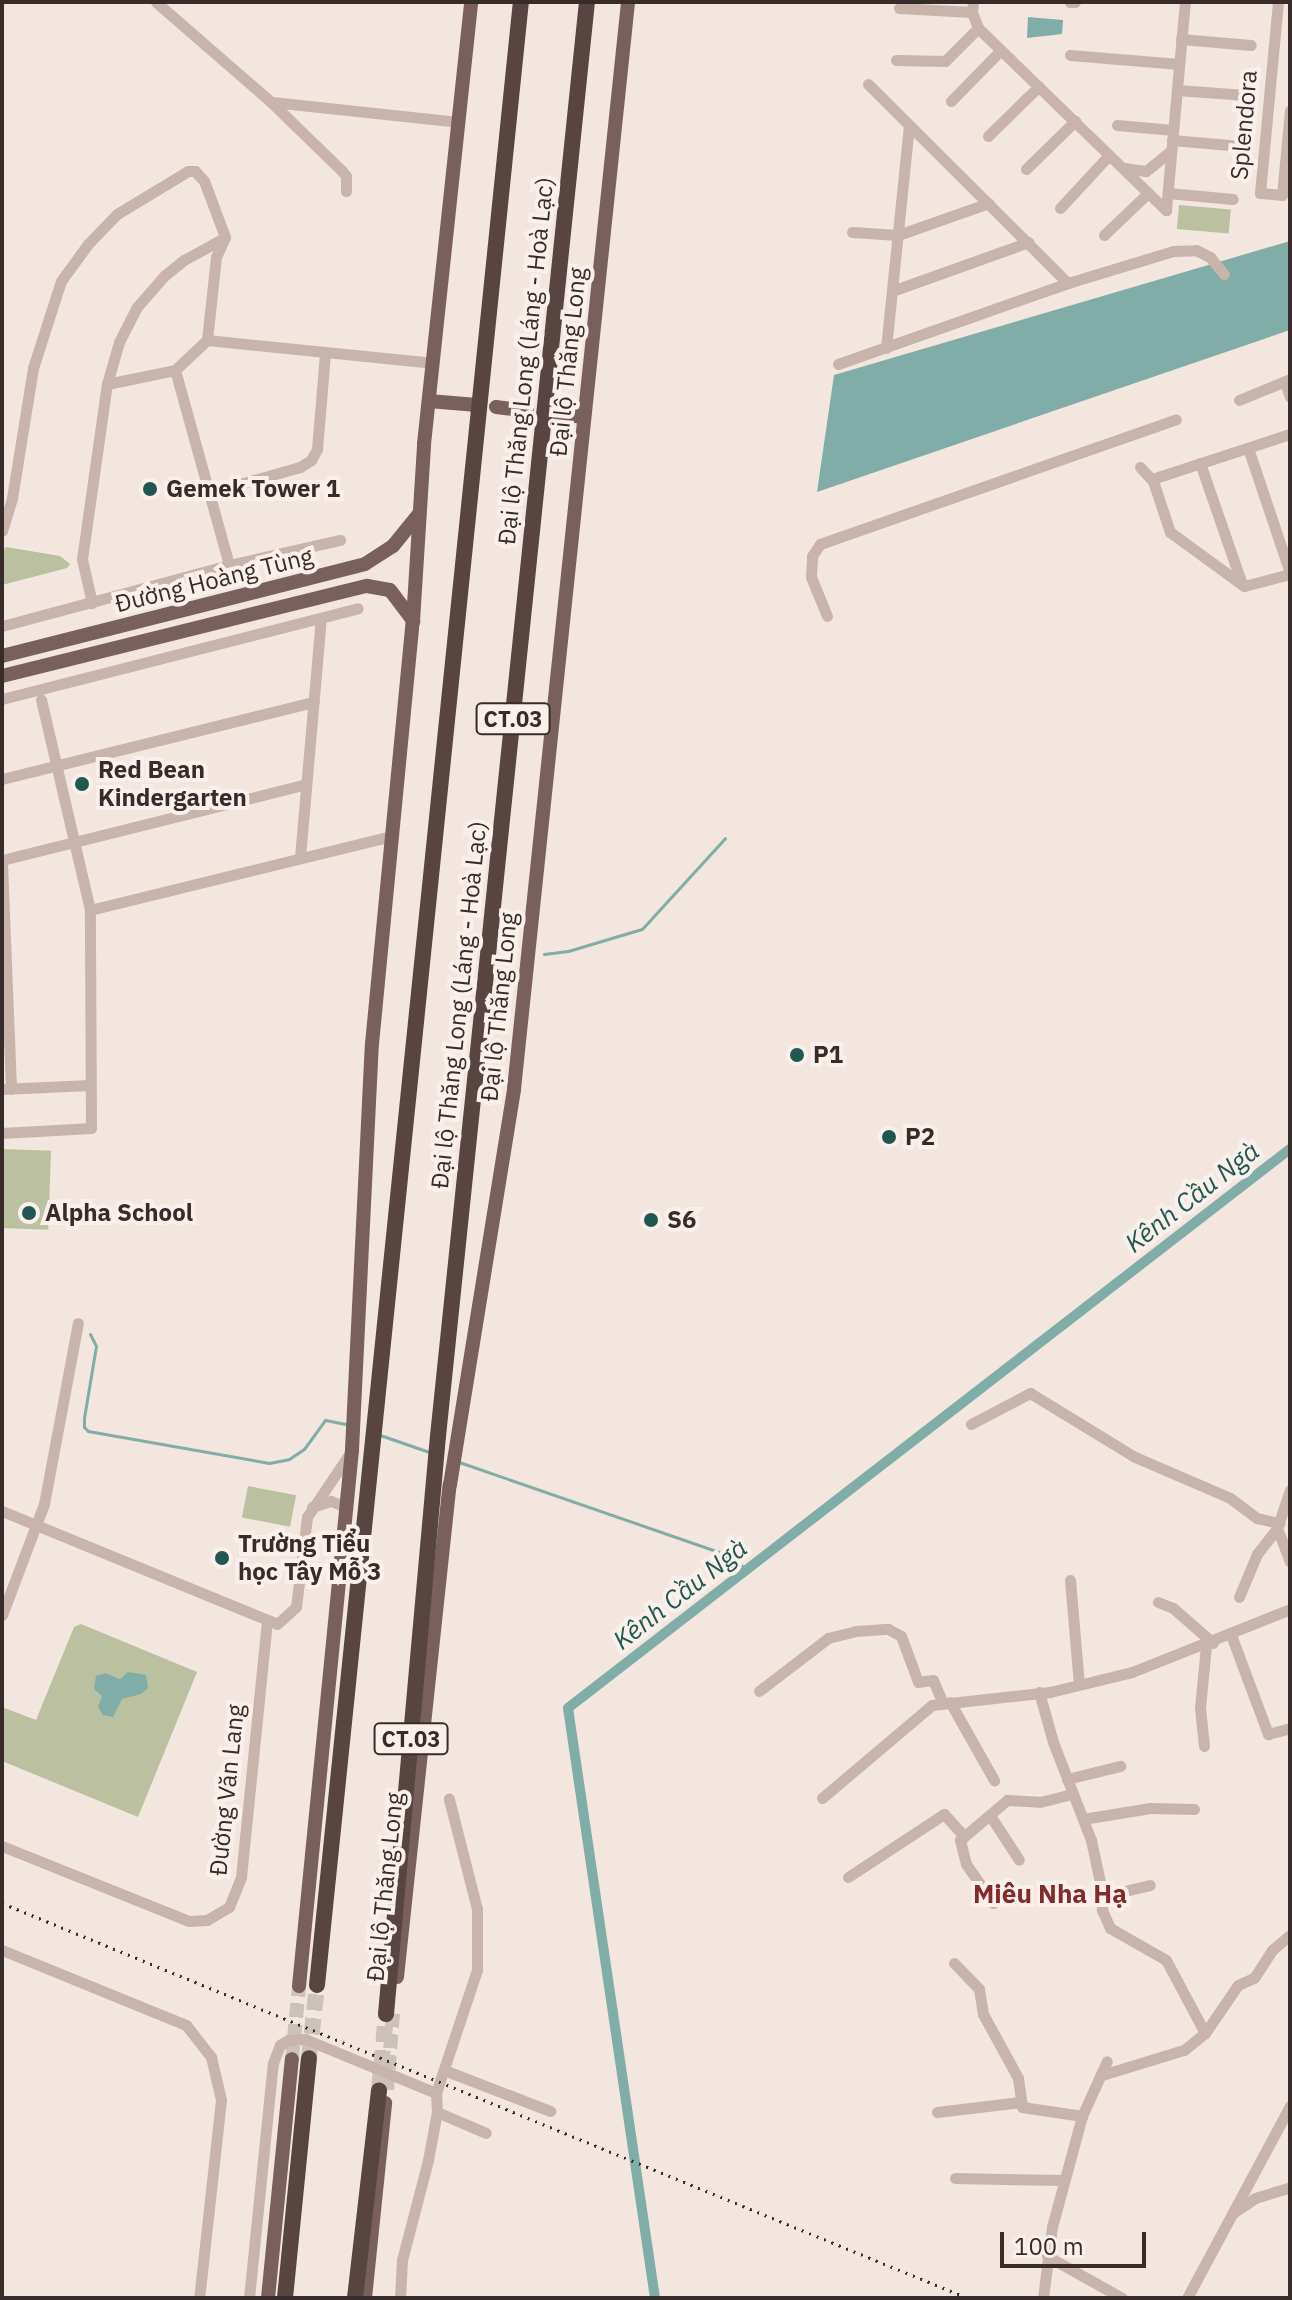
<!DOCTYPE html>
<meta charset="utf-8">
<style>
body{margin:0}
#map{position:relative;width:1292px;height:2300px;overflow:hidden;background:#f2e6df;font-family:"IBM Plex Sans",sans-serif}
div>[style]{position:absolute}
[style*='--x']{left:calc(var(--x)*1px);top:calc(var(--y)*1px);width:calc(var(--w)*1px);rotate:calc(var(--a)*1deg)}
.green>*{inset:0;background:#bbc0a0;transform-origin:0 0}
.water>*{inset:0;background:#80ada7}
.stream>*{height:3px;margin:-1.5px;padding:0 1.5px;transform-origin:1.5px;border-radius:1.5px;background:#80ada7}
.canal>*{height:10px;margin:-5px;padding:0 5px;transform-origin:5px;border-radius:5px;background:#80ada7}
.major-tunnel>*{height:14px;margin-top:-7px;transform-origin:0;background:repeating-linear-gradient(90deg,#cdc1bb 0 14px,transparent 0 21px)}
.highway-tunnel>*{height:16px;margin-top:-8px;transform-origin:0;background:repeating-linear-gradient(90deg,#cdc1bb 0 16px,transparent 0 24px)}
.minor>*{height:11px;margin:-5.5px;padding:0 5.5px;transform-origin:5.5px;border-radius:5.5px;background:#c9b4ac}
.major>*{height:14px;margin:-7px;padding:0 7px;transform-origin:7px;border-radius:7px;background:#79605c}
.highway>*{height:16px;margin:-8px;padding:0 8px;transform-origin:8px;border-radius:8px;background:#584542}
.rail>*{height:3px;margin-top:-1.5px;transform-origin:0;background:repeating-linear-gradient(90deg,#382c2a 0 2px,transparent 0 8px)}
.dots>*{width:22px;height:22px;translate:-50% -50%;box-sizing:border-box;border:4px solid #f9f0ec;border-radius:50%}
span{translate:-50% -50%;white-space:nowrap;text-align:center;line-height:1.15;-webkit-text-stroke:8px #f9f0ec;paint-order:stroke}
.shield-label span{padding:2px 6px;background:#f9f0ec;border:2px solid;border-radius:6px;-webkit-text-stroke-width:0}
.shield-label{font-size:22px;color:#382c2a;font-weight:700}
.street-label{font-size:24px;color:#382c2a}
.poi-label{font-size:24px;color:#382c2a;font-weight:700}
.left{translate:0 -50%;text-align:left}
.water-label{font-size:26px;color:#225751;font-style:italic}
.neighbourhood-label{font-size:26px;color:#822c27;font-weight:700}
.frame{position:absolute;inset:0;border:4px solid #382c2a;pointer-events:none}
.scale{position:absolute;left:1000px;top:2232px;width:146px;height:36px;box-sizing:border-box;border:4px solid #382c2a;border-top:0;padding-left:10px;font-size:24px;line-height:28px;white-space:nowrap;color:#382c2a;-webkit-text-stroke:6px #f9f0ec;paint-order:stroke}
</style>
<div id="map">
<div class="green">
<i style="left:1179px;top:205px;width:52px;height:24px;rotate:5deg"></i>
<i style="clip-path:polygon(6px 547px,60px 556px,70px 564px,67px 568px,2px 585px,2px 553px)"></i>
<i style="left:2px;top:1149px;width:49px;height:79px;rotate:2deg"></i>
<i style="left:248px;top:1486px;width:49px;height:32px;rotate:11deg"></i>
<i style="clip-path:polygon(81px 1624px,197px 1672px,138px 1817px,2px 1761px,2px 1707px,36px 1720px,74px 1627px)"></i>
</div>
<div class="water">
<i style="clip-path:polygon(1028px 17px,1063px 20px,1062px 34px,1027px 38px)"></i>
<i style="clip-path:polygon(1290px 241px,1290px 330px,817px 492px,834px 375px)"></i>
<i style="clip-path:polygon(128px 1672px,146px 1675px,148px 1688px,141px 1694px,122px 1699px,113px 1717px,103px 1715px,98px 1707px,102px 1696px,94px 1689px,96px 1676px,105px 1673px,120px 1679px)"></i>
</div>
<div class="stream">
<i style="--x:544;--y:954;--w:24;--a:-7"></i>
<i style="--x:568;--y:951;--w:77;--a:-16.6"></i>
<i style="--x:642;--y:929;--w:123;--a:-47.6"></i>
<i style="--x:90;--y:1334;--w:13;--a:63"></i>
<i style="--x:96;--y:1346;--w:73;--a:99.5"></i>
<i style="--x:84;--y:1418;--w:9;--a:90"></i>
<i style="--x:84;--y:1427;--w:6;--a:45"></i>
<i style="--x:88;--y:1431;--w:184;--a:10"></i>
<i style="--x:269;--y:1463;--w:20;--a:-11"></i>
<i style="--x:289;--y:1459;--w:18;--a:-34"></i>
<i style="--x:304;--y:1449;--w:36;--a:-54"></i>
<i style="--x:325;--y:1420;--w:25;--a:11"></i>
<i style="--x:380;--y:1435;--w:52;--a:19.1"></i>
<i style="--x:459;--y:1462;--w:275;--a:19.1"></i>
<i style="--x:719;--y:1552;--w:33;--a:31"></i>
</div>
<div class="canal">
<i style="--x:655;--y:2298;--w:596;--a:-98.39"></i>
<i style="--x:568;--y:1708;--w:913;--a:-37.75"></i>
</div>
<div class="major-tunnel">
<i style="--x:292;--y:2059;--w:73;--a:-84.5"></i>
<i style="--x:387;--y:2090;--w:77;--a:-85.5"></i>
</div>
<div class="highway-tunnel">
<i style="--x:309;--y:2058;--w:73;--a:-83.7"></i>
<i style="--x:379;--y:2090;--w:76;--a:-84.7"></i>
</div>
<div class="minor">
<i style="--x:156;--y:2;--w:152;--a:41"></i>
<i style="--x:271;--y:102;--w:99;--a:44.2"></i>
<i style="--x:342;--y:171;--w:6;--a:51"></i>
<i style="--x:346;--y:176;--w:15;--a:90"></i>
<i style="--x:973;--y:2;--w:10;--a:96"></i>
<i style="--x:972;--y:12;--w:17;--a:69"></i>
<i style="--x:978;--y:28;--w:262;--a:44.1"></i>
<i style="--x:1070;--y:2;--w:5;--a:0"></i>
<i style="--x:1278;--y:2;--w:192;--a:95.4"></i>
<i style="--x:1260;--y:193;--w:22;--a:5"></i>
<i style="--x:1282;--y:195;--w:85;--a:-84.6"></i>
<i style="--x:899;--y:8;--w:73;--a:3.1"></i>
<i style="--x:1181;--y:39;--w:70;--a:4.9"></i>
<i style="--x:1070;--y:55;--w:109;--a:4.7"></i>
<i style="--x:896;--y:60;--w:49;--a:1.2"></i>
<i style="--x:945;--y:61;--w:47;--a:-45"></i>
<i style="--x:868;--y:84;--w:282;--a:44.9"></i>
<i style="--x:1177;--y:90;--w:69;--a:4.1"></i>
<i style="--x:951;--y:101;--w:71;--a:-45.6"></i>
<i style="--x:272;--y:102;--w:187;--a:6.1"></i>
<i style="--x:1117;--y:125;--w:56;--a:5.1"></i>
<i style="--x:988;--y:136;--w:71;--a:-44.4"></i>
<i style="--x:1172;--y:140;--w:69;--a:5"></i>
<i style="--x:1124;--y:168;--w:22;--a:8"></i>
<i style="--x:1146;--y:171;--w:32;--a:-39"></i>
<i style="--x:1026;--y:169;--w:69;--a:-44.4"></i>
<i style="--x:1168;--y:193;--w:65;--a:5.3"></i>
<i style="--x:1060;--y:208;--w:72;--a:-47.2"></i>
<i style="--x:1166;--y:210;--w:209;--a:-84.8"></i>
<i style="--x:852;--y:232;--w:46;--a:3.7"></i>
<i style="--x:898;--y:235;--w:96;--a:-19.4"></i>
<i style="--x:1104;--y:235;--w:61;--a:-43.7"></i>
<i style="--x:892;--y:291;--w:145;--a:-19.7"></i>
<i style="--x:886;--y:348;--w:224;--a:-84.1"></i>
<i style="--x:838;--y:364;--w:244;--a:-19.4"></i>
<i style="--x:1068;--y:283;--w:110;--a:-16.9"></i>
<i style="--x:1173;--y:251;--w:23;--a:-2"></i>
<i style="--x:1196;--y:250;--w:16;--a:27"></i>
<i style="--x:1210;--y:257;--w:22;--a:51"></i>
<i style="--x:175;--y:370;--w:202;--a:74.5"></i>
<i style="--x:107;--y:384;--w:69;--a:-11.6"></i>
<i style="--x:175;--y:370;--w:44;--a:-43.2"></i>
<i style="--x:207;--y:340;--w:226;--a:5.8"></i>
<i style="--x:1287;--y:388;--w:9;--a:72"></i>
<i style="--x:1239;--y:400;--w:55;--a:-22.4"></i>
<i style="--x:1248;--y:448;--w:132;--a:71.4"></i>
<i style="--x:1200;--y:463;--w:128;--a:70.9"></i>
<i style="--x:1140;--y:467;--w:19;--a:47"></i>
<i style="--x:1153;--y:481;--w:54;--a:71.6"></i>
<i style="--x:1170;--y:532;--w:92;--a:36.1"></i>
<i style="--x:1244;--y:586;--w:48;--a:-14.6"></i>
<i style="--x:1152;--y:479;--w:145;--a:-18.1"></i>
<i style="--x:208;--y:493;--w:96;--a:-15.8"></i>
<i style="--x:300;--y:467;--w:13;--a:-32"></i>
<i style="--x:311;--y:460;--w:13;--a:-61"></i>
<i style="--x:317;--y:449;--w:96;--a:-85.2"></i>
<i style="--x:2;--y:531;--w:34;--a:-73"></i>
<i style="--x:12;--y:498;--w:132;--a:-80.8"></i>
<i style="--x:33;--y:368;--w:91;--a:-72.2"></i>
<i style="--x:61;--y:281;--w:46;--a:-53.9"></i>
<i style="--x:88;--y:244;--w:42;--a:-46"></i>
<i style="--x:117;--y:214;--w:83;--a:-31.2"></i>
<i style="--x:188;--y:171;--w:7;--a:0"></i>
<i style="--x:195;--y:171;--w:13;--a:48"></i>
<i style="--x:204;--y:181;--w:60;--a:69.4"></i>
<i style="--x:225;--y:237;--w:22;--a:114"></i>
<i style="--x:216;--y:257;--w:83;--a:96.2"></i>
<i style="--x:92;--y:603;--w:45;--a:-102.8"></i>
<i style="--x:82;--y:559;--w:177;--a:-81.9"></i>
<i style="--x:107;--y:384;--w:44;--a:-74.1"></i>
<i style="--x:119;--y:342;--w:39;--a:-63"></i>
<i style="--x:137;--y:307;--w:41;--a:-48.9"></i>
<i style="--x:164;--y:276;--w:26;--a:-39"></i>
<i style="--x:184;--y:260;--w:46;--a:-28.8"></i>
<i style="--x:827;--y:616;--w:42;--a:-112.3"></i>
<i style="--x:811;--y:577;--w:21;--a:-87"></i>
<i style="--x:812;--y:556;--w:14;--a:-56"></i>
<i style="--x:820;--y:544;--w:377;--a:-19.3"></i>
<i style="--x:2;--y:626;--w:235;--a:-15"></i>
<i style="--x:229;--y:565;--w:114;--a:-12.7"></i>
<i style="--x:2;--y:699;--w:367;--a:-14.3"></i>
<i style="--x:2;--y:779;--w:321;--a:-13.9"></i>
<i style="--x:300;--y:857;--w:239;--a:-85"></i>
<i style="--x:2;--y:860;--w:313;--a:-14"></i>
<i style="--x:2;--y:864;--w:225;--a:87.7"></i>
<i style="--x:90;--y:910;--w:310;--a:-13.8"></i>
<i style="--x:2;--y:1089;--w:88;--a:-2.6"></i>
<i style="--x:2;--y:1133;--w:89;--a:-3.2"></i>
<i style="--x:91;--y:1128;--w:218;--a:-90.3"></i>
<i style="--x:90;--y:910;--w:216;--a:-103.1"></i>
<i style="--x:971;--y:1424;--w:67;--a:-27.7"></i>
<i style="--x:1030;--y:1393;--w:123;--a:31.4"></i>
<i style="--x:1135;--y:1457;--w:103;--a:23.3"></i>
<i style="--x:1230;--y:1498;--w:34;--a:37"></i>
<i style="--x:1257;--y:1518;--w:23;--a:13"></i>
<i style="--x:1290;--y:1490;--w:40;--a:108.9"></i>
<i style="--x:1277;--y:1528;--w:36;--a:69"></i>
<i style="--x:312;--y:1507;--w:20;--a:-18"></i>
<i style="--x:331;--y:1501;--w:16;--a:22"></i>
<i style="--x:2;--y:1511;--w:297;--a:22.3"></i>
<i style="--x:277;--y:1624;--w:25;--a:-42"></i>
<i style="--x:296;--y:1607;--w:91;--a:-83"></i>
<i style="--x:307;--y:1517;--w:81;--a:-56.1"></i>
<i style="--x:1070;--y:1580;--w:105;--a:85.1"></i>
<i style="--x:1239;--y:1597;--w:47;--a:-67.3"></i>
<i style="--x:1257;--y:1554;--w:33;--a:-52"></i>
<i style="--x:1158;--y:1602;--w:16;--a:22"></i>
<i style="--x:1173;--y:1608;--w:53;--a:41.2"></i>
<i style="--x:2;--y:1615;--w:119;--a:-69.3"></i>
<i style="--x:44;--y:1504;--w:184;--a:-79.4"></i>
<i style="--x:1231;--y:1635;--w:106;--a:69.5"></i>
<i style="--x:1268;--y:1734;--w:23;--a:-15"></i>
<i style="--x:759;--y:1691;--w:87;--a:-37.5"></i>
<i style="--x:828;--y:1638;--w:29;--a:-14"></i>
<i style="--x:856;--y:1631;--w:32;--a:-4"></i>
<i style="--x:888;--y:1629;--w:15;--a:28"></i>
<i style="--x:901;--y:1636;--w:49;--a:69.7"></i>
<i style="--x:918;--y:1682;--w:15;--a:-8"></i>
<i style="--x:933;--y:1680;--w:25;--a:67"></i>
<i style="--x:1039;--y:1692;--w:52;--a:74.4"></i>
<i style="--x:1053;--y:1742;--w:105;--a:68.8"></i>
<i style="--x:1091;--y:1840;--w:57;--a:77.9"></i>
<i style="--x:1103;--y:1896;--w:14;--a:94"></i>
<i style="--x:1102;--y:1910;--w:20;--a:66"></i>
<i style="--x:1110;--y:1928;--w:64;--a:29.7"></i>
<i style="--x:1166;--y:1960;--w:83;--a:61.9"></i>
<i style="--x:950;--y:1702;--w:90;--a:60.6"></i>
<i style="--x:1204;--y:1746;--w:38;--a:-96"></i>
<i style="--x:1200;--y:1708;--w:62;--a:-84.5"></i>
<i style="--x:1067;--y:1779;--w:55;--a:-13.8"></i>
<i style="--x:822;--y:1798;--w:144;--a:-40.2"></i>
<i style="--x:932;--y:1705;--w:119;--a:-6.3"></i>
<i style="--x:1050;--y:1692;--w:84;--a:-13.7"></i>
<i style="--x:1132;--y:1672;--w:170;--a:-21.7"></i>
<i style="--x:991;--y:1817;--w:51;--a:56.9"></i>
<i style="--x:1083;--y:1819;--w:68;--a:-9.3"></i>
<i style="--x:1150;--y:1808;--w:44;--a:1.3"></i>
<i style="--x:2;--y:1846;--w:201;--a:21.9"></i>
<i style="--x:189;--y:1921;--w:18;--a:-3"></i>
<i style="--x:207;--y:1920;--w:26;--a:-31"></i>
<i style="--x:229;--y:1907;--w:32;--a:-68"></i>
<i style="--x:241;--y:1877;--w:257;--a:-84.2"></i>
<i style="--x:848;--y:1877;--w:115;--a:-33.3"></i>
<i style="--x:944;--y:1814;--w:30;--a:48"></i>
<i style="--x:1103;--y:1896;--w:48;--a:-13.2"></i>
<i style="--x:993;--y:1903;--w:47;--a:-124.7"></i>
<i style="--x:966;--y:1864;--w:25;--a:-104"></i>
<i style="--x:960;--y:1840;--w:62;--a:-40.4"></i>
<i style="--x:1007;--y:1800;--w:33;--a:3"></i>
<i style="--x:1040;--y:1802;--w:34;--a:-14"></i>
<i style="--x:2;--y:1950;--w:199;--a:22.2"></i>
<i style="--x:186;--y:2025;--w:41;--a:52"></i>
<i style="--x:211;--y:2057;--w:44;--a:76.9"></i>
<i style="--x:221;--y:2100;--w:199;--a:96.3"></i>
<i style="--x:954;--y:1963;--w:36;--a:46"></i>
<i style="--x:979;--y:1989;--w:25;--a:81"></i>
<i style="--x:983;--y:2014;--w:73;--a:61.3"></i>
<i style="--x:1018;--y:2078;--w:29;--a:82"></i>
<i style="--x:1022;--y:2107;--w:61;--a:8.5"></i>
<i style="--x:444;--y:2070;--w:114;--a:21.1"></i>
<i style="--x:1102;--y:2075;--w:86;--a:-17"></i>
<i style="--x:1184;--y:2050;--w:27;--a:-39"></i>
<i style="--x:1205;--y:2033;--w:58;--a:-55.5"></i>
<i style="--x:1238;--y:1985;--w:17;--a:-24"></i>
<i style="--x:1254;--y:1978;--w:33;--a:-57"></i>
<i style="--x:1272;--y:1950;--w:23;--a:-40"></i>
<i style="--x:437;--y:2112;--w:53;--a:23.2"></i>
<i style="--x:937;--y:2112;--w:85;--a:-6.8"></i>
<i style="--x:955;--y:2178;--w:109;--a:1.1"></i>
<i style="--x:1233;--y:2213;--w:27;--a:-34"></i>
<i style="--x:1255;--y:2198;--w:37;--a:-17"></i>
<i style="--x:1047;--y:2256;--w:86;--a:29.2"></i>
<i style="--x:249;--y:2298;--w:236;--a:-84.2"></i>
<i style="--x:273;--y:2063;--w:19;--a:-69"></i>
<i style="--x:280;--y:2045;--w:9;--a:-32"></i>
<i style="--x:288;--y:2040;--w:17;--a:-3"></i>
<i style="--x:305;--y:2039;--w:142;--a:22.4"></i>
<i style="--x:400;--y:2298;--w:38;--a:-87"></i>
<i style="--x:402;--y:2260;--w:103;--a:-75.4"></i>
<i style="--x:428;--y:2160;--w:49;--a:-79.4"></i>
<i style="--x:437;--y:2112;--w:19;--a:-93"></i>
<i style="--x:436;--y:2093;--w:130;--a:-71.6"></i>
<i style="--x:477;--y:1970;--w:61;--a:-90"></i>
<i style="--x:477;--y:1909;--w:114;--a:-104.3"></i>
<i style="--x:1043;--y:2298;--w:72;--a:-82.8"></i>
<i style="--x:1052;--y:2227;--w:115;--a:-74.9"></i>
<i style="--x:1082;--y:2116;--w:60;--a:-65.6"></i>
<i style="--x:1187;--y:2298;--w:218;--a:-61.8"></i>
</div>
<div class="major">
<i style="--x:429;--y:401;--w:48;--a:4.8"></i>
<i style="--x:496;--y:407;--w:31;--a:7"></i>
<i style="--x:550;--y:413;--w:34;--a:7"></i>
<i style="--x:2;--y:656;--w:374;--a:-14.2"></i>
<i style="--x:365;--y:564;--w:33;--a:-33"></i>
<i style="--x:393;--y:546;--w:40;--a:-51"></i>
<i style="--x:2;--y:676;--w:376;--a:-13.9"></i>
<i style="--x:367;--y:586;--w:23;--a:10"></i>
<i style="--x:390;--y:590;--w:39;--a:53"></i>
<i style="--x:397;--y:1977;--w:495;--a:-83.9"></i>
<i style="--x:450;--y:1485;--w:401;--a:-80.8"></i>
<i style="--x:514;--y:1089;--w:1093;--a:-84.01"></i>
<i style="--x:299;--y:1986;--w:539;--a:-84.35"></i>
<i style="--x:352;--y:1450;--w:406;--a:-87.2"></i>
<i style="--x:372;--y:1044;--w:425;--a:-84.5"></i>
<i style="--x:413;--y:621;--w:177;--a:-86.4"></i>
<i style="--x:424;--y:444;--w:444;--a:-83.9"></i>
<i style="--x:268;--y:2298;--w:240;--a:-84.3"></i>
<i style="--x:365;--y:2298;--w:196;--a:-84.1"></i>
</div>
<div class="highway">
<i style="--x:317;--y:1985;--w:1993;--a:-84.13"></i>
<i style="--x:386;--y:2014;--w:580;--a:-84.86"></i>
<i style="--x:438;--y:1436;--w:1442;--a:-84.07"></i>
<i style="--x:285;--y:2298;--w:241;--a:-84.3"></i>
<i style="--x:355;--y:2298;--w:209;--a:-83.4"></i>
</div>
<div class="rail">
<i style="--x:2;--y:1903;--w:1044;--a:22.24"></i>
</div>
<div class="dots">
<i style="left:150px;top:489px;background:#225751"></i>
<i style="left:82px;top:784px;background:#225751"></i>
<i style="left:797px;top:1055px;background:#225751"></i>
<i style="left:889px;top:1137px;background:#225751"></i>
<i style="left:29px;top:1213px;background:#225751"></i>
<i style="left:651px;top:1220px;background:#225751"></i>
<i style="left:222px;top:1558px;background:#225751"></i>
</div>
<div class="shield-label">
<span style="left:513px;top:719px">CT.03</span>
<span style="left:411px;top:1739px">CT.03</span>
</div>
<div class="street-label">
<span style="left:1244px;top:125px;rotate:-85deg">Splendora</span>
<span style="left:526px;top:361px;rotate:-84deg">Đại lộ Thăng Long (Láng - Hoà Lạc)</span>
<span style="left:568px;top:362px;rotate:-84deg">Đại lộ Thăng Long</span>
<span style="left:214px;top:580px;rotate:-14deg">Đường Hoàng Tùng</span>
<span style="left:459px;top:1005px;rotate:-84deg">Đại lộ Thăng Long (Láng - Hoà Lạc)</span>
<span style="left:499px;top:1007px;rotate:-84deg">Đại lộ Thăng Long</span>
<span style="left:227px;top:1790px;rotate:-84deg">Đường Văn Lang</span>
<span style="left:385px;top:1887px;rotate:-84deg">Đại lộ Thăng Long</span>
</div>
<div class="poi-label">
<span class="left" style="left:166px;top:489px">Gemek Tower 1</span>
<span class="left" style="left:98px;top:784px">Red Bean<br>Kindergarten</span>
<span class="left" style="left:813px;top:1055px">P1</span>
<span class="left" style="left:905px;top:1137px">P2</span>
<span class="left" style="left:45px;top:1213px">Alpha School</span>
<span class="left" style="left:667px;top:1220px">S6</span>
<span class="left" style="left:238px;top:1558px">Trường Tiểu<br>học Tây Mỗ 3</span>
</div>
<div class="water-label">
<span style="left:1192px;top:1197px;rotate:-38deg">Kênh Cầu Ngà</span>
<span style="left:680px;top:1594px;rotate:-38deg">Kênh Cầu Ngà</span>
</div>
<div class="neighbourhood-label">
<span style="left:1050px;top:1894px">Miêu Nha Hạ</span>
</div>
<div class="frame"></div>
<div class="scale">100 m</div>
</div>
